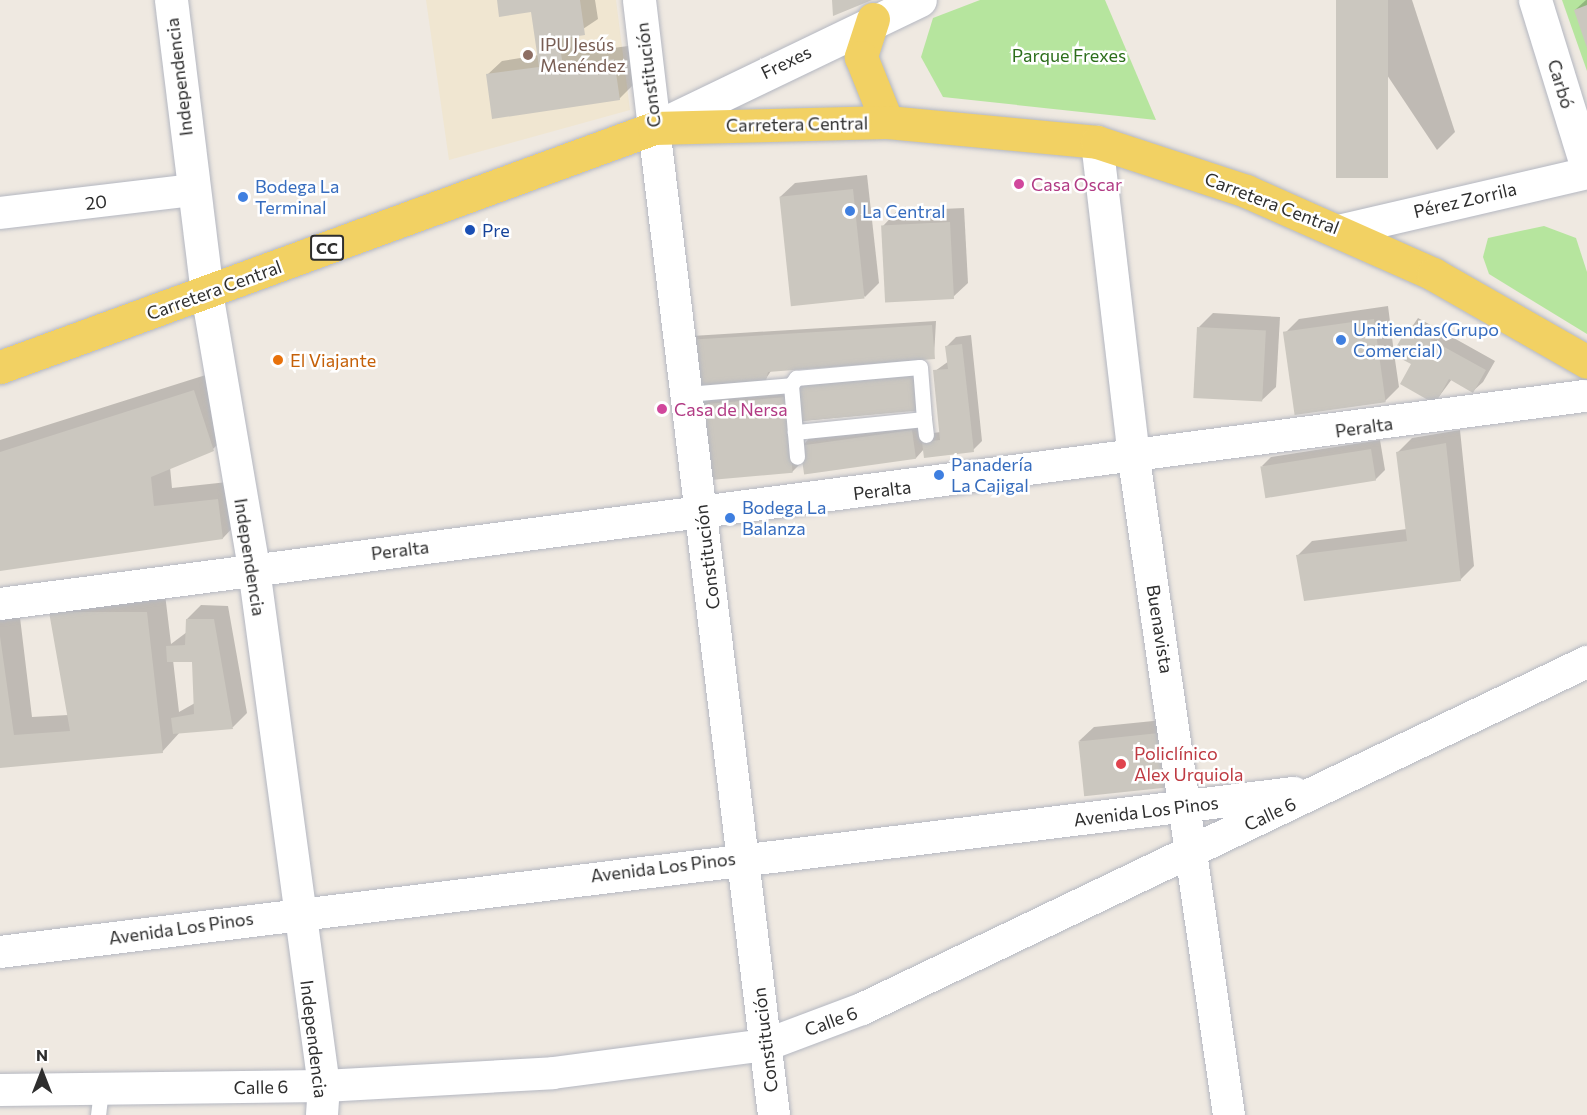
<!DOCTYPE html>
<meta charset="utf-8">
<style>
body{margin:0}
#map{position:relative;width:1587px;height:1115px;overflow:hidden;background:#efe9e1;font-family:Commissioner,sans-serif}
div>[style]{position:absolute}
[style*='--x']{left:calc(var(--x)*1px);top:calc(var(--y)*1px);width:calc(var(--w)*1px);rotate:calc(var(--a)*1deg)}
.education>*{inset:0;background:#f0e6d1}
.green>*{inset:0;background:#b6e59e}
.shadow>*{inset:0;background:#0003}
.building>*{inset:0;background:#cbc7bf;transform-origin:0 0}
.roads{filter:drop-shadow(0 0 2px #b4b7c1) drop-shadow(0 0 2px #b4b7c1)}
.service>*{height:15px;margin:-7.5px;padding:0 7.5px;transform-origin:7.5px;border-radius:7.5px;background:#fff}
.minor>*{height:32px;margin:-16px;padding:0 16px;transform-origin:16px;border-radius:16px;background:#fff}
.tertiary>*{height:33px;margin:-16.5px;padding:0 16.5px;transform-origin:16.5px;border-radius:16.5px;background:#fff}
.secondary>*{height:33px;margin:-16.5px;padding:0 16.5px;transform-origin:16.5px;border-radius:16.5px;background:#fff}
.primary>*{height:33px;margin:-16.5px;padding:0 16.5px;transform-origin:16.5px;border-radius:16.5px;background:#f2d163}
.dots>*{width:16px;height:16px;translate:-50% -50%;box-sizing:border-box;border:3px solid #fff;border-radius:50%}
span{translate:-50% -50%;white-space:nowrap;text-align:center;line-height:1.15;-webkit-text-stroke:5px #fff;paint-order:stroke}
.shield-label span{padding:2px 4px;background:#fff;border:2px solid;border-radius:4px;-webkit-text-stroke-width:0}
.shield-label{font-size:16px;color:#2e2e2e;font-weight:700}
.education-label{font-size:18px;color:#785e54}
.left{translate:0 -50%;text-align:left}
.park-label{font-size:18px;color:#2c6e1b}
.street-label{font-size:18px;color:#2e2e2e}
.hotel-label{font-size:18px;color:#b23c85}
.shop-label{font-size:18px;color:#366cbe}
.transit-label{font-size:18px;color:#164399}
.food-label{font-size:18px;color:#c56008}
.health-label{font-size:18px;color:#be3a42}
.north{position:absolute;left:12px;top:1043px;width:60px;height:60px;-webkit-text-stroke:4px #fff;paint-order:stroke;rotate:0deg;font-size:16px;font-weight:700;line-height:24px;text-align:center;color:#2e2e2e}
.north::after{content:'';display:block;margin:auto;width:21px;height:27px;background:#2e2e2e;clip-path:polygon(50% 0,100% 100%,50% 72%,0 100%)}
</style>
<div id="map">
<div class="education">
<i style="clip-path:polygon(426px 0,616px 0,630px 110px,449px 160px)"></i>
</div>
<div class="green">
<i style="clip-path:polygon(980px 0,1105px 0,1156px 120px,943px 97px,921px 57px,933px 18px)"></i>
<i style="clip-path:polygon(1562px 0,1587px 0,1587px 71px)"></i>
<i style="clip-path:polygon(1544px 226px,1576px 238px,1587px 272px,1587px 334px,1489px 274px,1483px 257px,1488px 238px)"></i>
</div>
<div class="shadow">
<i style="clip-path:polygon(498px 0,595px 0,598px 19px,574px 35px,577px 53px,628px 46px,633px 85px,619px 99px,487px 75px,502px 61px,539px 55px,532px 10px)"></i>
<i style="clip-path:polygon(1337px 0,1412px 0,1455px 132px,1437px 150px)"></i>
<i style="clip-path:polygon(1586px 0,1587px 0,1587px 44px,1575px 10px)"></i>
<i style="clip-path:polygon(867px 175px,879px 283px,865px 297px,780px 197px,795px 183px)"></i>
<i style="clip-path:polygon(964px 208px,968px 283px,953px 297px,883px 226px,897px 211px)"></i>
<i style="clip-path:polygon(1388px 306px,1394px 353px,1418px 318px,1495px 361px,1483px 382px,1473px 391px,1452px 379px,1435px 402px,1413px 364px,1394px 353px,1399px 387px,1385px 401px,1285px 333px,1299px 319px)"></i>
<i style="clip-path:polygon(1213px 313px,1280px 317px,1276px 387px,1261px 401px,1199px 327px)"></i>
<i style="clip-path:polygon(936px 321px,934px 357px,771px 371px,765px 380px,694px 389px,692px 336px)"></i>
<i style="clip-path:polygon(971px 335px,982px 441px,973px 450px,924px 449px,916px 458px,804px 460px,792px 472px,700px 406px,714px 391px,799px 383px,800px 390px,806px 383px,917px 372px,916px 410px,803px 421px,805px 443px,811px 436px,921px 421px,933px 433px,941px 432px,935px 371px,949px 361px,947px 346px,956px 337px)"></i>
<i style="clip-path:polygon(212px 373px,231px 431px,213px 449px,170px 467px,172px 488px,237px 481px,241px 519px,223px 538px,0 569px,0 440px)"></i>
<i style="clip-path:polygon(1460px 430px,1474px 566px,1460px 580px,1298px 555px,1312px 541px,1407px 529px,1398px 452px,1412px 438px)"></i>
<i style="clip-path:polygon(1380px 440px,1385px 470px,1375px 480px,1262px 466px,1271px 457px)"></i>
<i style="clip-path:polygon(evenodd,165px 594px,171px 644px,187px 632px,187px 619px,201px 605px,228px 606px,247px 713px,233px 727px,181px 731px,162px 752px,0 767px,0 603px,18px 601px,32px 717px,68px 715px,51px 612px,165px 594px,173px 660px,193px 660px,195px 703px,179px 712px,173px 660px)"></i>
<i style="clip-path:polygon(1173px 719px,1178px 772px,1164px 787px,1079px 741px,1094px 727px)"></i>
</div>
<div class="building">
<i style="clip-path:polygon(497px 0,580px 0,585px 35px,559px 39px,563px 67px,614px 59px,620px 100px,492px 119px,486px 74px,539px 67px,531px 12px,499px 17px)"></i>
<i style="clip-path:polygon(832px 0,872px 0,833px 16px)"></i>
<i style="left:1336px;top:0;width:52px;height:178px"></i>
<i style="clip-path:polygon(1587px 5px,1587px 48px,1574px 10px)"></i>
<i style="left:853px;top:189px;width:110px;height:74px;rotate:84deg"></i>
<i style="left:950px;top:222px;width:77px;height:69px;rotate:87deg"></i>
<i style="left:1374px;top:319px;width:84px;height:92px;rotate:82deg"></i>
<i style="clip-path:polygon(932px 325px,935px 359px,768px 372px,766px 381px,692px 391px,686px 340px)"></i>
<i style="left:1197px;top:327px;width:69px;height:71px;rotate:3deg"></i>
<i style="clip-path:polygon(1408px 327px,1486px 370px,1473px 393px,1449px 379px,1435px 404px,1400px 384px,1411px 364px,1392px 354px)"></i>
<i style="clip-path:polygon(962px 344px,974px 452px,924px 458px,922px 442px,940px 440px,933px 370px,948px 369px,945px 346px)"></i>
<i style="left:913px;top:376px;width:35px;height:114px;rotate:85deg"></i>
<i style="clip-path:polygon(194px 390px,214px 451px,151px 477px,154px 506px,218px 499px,223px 539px,0 571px,0 452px)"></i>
<i style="left:786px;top:397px;width:76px;height:88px;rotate:85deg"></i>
<i style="left:912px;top:430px;width:29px;height:113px;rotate:82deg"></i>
<i style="clip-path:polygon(1446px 443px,1461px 581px,1304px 601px,1296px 555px,1407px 541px,1396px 452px)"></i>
<i style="left:1371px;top:449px;width:32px;height:112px;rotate:81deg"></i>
<i style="clip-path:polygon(49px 612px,147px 612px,163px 753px,0 768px,0 636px,14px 735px,70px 731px)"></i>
<i style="clip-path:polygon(186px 619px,214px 619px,233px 729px,173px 734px,171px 718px,194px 714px,192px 662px,167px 662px,166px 646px,185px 645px)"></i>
<i style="left:1159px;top:733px;width:55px;height:81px;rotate:84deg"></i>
</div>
<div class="roads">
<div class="service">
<i style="--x:791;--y:385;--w:9;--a:-54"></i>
<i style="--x:796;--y:378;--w:124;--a:-5.1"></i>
<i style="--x:920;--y:367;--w:52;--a:85.6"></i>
<i style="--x:924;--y:419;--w:130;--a:174.2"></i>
<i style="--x:687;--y:394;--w:104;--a:-4.9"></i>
<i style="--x:791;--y:385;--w:72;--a:85.2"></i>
<i style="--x:924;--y:419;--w:16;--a:83"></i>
<i style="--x:98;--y:1115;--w:24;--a:-83"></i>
</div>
<div class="minor">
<i style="--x:654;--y:128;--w:994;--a:83.07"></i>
<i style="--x:1097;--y:142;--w:319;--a:83.3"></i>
<i style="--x:1134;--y:459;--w:663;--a:81.76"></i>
<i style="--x:0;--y:213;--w:194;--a:-6.8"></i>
<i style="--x:1343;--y:230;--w:251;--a:-13.1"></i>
<i style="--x:207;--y:293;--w:280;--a:80.3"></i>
<i style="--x:254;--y:569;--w:522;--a:82.29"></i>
<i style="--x:324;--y:1086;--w:29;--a:94"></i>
<i style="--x:0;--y:604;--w:1599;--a:-7.48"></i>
<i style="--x:0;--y:952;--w:1304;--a:-7.01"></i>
<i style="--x:0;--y:1090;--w:324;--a:-0.7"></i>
<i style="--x:324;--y:1086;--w:229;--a:-3.2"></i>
<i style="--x:553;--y:1073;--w:215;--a:-7.5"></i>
<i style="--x:766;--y:1045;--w:103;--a:-20.6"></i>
<i style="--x:862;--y:1009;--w:804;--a:-25.58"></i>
</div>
<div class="tertiary">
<i style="--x:171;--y:0;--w:295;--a:83"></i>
<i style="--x:639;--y:0;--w:129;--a:83.3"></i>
<i style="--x:1535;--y:0;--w:176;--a:72.8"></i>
</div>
<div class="secondary">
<i style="--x:654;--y:128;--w:295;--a:-25.7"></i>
</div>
<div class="primary">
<i style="--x:873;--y:19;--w:40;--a:108"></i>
<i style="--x:861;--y:57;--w:70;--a:68.2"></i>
<i style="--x:0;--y:367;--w:696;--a:-20.07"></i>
<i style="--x:654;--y:128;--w:233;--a:-1.5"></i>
<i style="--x:887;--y:122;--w:211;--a:5.4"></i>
<i style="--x:1097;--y:142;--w:157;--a:18.2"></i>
<i style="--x:1246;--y:191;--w:205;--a:23.9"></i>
<i style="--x:1433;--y:274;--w:177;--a:29.7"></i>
</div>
</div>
<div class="dots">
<i style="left:528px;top:55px;background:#8d6e63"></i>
<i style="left:1019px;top:184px;background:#d1479c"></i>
<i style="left:243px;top:197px;background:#3f7fe0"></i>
<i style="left:850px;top:211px;background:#3f7fe0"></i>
<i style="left:470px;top:230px;background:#1a4fb4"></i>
<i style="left:1341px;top:340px;background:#3f7fe0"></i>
<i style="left:278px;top:360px;background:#e8710a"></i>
<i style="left:662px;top:409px;background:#d1479c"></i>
<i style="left:939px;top:475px;background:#3f7fe0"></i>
<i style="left:730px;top:518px;background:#3f7fe0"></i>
<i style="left:1121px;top:764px;background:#e0444e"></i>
</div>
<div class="shield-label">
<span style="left:327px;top:248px">CC</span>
</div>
<div class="education-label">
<span class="left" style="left:540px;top:55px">IPU Jesús<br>Menéndez</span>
</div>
<div class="park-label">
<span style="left:1069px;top:55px">Parque Frexes</span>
</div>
<div class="street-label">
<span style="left:786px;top:62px;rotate:-26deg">Frexes</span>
<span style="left:648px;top:75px;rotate:-97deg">Constitución</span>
<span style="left:179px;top:77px;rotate:-97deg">Independencia</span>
<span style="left:1561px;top:84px;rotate:73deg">Carbó</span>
<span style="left:797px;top:124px;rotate:-1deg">Carretera Central</span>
<span style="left:1465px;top:200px;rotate:-13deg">Pérez Zorrila</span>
<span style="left:96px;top:202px;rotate:-7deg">20</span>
<span style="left:1272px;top:203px;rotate:21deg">Carretera Central</span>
<span style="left:214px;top:290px;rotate:-20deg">Carretera Central</span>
<span style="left:1364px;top:427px;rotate:-8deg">Peralta</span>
<span style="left:882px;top:490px;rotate:-7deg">Peralta</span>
<span style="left:400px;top:550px;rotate:-7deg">Peralta</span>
<span style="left:250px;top:557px;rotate:81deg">Independencia</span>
<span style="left:707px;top:557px;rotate:-97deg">Constitución</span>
<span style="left:1160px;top:629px;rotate:81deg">Buenavista</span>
<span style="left:1146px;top:811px;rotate:-7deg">Avenida Los Pinos</span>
<span style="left:1270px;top:814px;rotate:-25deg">Calle 6</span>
<span style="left:663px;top:867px;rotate:-7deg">Avenida Los Pinos</span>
<span style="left:181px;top:928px;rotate:-8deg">Avenida Los Pinos</span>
<span style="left:831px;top:1021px;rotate:-20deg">Calle 6</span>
<span style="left:314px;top:1039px;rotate:83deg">Independencia</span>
<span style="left:765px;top:1040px;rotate:-97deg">Constitución</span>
<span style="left:261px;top:1087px;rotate:-1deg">Calle 6</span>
</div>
<div class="hotel-label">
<span class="left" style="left:1031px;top:184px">Casa Oscar</span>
<span class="left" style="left:674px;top:409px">Casa de Nersa</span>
</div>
<div class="shop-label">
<span class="left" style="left:255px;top:197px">Bodega La<br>Terminal</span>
<span class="left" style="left:862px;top:211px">La Central</span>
<span class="left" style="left:1353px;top:340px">Unitiendas(Grupo<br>Comercial)</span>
<span class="left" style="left:951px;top:475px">Panadería<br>La Cajigal</span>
<span class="left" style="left:742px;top:518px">Bodega La<br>Balanza</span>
</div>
<div class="transit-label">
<span class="left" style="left:482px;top:230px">Pre</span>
</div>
<div class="food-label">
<span class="left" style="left:290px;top:360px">El Viajante</span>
</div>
<div class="health-label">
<span class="left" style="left:1134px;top:764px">Policlínico<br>Alex Urquiola</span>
</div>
<div class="north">N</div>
</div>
